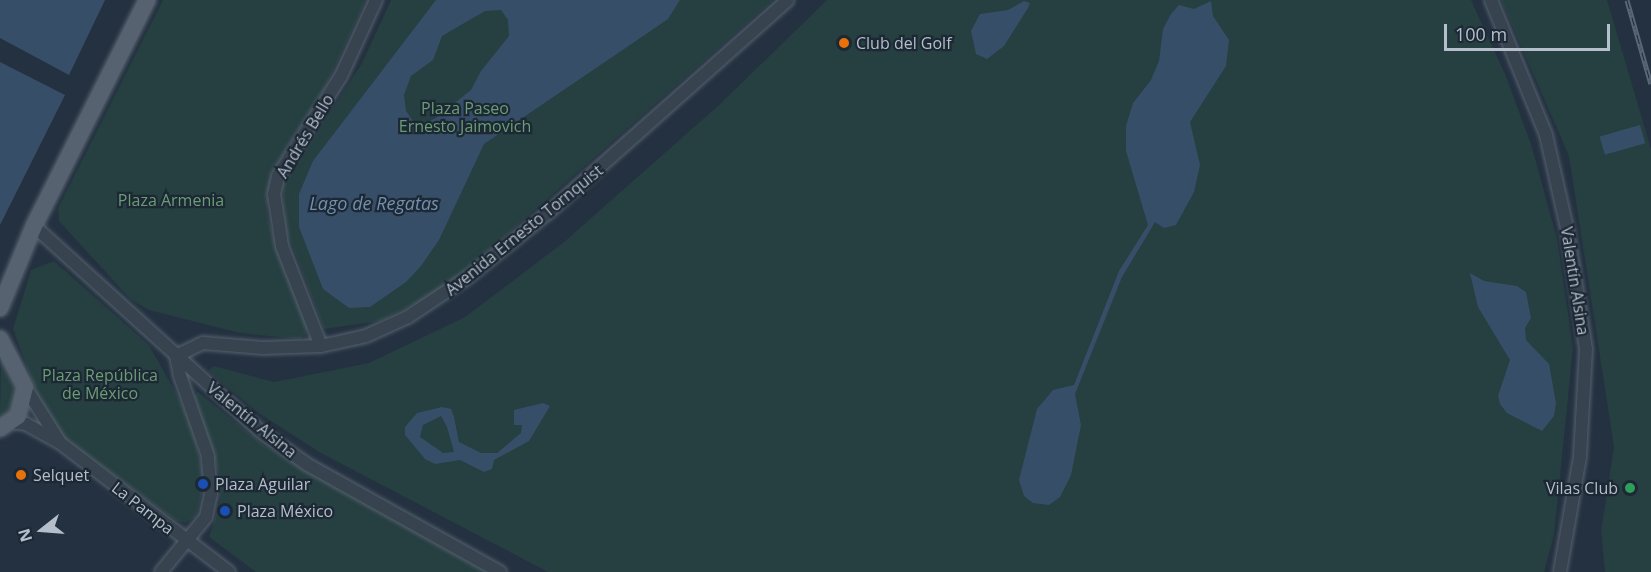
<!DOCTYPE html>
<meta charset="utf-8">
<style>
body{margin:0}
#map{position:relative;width:1651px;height:572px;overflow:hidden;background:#243140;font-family:"Open Sans",sans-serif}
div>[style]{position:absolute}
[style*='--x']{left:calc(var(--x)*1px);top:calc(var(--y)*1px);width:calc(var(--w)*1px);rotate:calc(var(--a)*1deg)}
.green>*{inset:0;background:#263f41}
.water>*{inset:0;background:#374e68;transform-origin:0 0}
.roads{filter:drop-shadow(0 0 2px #56616e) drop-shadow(0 0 2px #56616e)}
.minor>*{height:12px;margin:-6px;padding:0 6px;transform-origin:6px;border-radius:6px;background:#384350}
.major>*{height:16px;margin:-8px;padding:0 8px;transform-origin:8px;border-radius:8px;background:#566270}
.rail>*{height:5px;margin-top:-2.5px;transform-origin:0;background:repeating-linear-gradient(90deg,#1d2835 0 9px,#5a6777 0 18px);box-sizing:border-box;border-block:2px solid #5a6777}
.dots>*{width:16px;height:16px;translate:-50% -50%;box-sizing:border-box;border:3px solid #1d2835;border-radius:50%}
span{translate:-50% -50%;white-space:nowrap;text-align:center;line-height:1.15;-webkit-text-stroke:4.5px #1d2835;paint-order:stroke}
.poi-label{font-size:16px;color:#b5becb}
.left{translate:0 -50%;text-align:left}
.right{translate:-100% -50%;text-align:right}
.park-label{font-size:16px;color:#6b9d74}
.street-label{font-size:16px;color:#b5becb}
.water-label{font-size:18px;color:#7390af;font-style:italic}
.north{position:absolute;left:12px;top:500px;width:60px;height:60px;-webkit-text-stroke:4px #1d2835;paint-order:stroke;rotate:253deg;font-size:16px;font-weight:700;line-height:24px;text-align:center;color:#b5becb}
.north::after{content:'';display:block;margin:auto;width:21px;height:27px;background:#b5becb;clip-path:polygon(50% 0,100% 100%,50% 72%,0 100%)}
.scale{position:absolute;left:1444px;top:24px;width:166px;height:27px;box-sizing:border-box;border:3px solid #b5becb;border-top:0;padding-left:8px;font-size:18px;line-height:21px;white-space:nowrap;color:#b5becb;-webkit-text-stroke:4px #1d2835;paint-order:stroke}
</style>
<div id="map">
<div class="green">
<i style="clip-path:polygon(163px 0,366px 0,325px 88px,271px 172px,267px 213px,279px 257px,308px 322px,306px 335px,299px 339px,240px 333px,149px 310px,131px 300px,59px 221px,58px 208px)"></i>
<i style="clip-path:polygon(391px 0,773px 0,470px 267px,428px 297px,380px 321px,324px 329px,286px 229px,282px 187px,362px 63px)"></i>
<i style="clip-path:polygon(827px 0,1471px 0,1505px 74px,1531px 144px,1557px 238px,1573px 348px,1554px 535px,1544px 572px,548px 572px,321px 453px,260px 414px,208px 371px,214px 366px,274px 382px,369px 363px,465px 317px,564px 242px,719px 105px)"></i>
<i style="clip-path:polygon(1501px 0,1607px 0,1651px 149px,1651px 572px,1605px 572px,1601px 531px,1614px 447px,1569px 156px)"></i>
<i style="clip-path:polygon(54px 261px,149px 345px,180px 400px,192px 426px,205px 480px,196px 517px,185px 523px,177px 521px,61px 436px,45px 416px,13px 329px,31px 270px)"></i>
<i style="clip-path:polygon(1px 358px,18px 384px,12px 411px,0 419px)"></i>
<i style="clip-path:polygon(198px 392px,265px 446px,486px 572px,256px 572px,209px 537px,220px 502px,219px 474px,194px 395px)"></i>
</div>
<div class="water">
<i style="clip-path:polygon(0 0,105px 0,69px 75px,0 38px)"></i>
<i style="clip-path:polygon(evenodd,436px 0,680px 0,668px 19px,652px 30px,484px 144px,439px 240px,421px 266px,406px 282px,370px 307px,349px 308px,323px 289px,299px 227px,299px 194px,313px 161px,436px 0,501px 10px,508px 20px,509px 36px,481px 71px,471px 90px,436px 118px,423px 124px,413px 121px,406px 111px,404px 95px,411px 76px,433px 60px,442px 36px,485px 11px,501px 10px)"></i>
<i style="clip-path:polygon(1024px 1px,1030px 3px,1028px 8px,1004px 46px,987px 59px,976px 54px,971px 31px,980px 14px,1008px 10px)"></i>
<i style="clip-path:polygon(1211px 1px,1213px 16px,1229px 40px,1226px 66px,1190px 122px,1200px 165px,1194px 192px,1176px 225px,1164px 228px,1155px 222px,1122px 277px,1075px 394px,1081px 425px,1071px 475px,1060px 497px,1049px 505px,1033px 503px,1024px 496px,1019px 480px,1037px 409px,1053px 390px,1074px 385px,1119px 271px,1148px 225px,1126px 151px,1126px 126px,1133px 103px,1151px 80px,1159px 61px,1163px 29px,1171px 14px,1179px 5px,1194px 9px)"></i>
<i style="clip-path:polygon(0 62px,65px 95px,0 225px)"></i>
<i style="left:1640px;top:125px;width:19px;height:42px;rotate:74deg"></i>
<i style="clip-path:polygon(1470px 273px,1484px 281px,1517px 286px,1526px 292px,1531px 318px,1525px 328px,1526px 340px,1549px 364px,1556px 403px,1554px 416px,1542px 431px,1507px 413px,1500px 404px,1498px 396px,1510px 360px,1478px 307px)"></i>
<i style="clip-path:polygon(evenodd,543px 403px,550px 406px,529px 441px,494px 460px,492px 469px,484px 472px,460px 460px,435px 464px,425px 459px,405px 435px,405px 427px,417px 413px,442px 407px,451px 409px,454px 417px,459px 442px,481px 453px,497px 453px,521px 433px,522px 425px,514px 425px,514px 410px,543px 403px,441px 416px,447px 427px,454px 452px,443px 453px,420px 437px,423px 425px,441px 416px)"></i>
</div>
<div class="roads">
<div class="minor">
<i style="--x:1491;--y:0;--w:146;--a:67.8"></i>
<i style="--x:1546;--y:135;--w:100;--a:77.3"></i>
<i style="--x:1568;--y:233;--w:117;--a:81.2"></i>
<i style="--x:1586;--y:349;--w:108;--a:93.2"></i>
<i style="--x:1580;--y:457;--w:117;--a:99.9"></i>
<i style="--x:34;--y:226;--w:307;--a:42.2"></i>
<i style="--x:261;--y:432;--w:57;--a:35.1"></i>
<i style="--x:308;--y:465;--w:220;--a:29.1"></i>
<i style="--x:321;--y:346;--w:107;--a:-111.3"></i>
<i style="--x:282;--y:246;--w:53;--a:-98.7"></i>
<i style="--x:274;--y:194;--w:18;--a:-77"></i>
<i style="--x:278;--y:176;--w:118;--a:-57.8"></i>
<i style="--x:341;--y:76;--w:84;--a:-65.3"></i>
<i style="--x:176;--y:356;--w:30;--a:-26"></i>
<i style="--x:203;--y:343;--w:60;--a:4.8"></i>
<i style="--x:263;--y:348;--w:58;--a:-2"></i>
<i style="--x:321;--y:346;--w:46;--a:-12.5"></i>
<i style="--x:366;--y:336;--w:46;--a:-24.3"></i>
<i style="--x:408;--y:317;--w:71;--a:-33.5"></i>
<i style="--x:467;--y:278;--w:105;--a:-38.8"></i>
<i style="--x:549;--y:212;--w:319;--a:-41.6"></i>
<i style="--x:25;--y:387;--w:64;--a:57.8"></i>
<i style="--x:10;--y:422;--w:16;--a:7"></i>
<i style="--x:26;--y:424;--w:38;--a:29"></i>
<i style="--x:59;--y:442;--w:214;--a:37.4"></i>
<i style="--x:161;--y:572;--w:71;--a:-50.7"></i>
<i style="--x:206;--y:517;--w:24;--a:-78"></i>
<i style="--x:211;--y:494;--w:38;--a:-95"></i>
<i style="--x:208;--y:456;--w:85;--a:-109.3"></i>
<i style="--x:180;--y:376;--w:20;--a:-101"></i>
</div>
<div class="major">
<i style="--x:0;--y:308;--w:89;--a:-67.5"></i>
<i style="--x:34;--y:226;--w:253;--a:-63.4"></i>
<i style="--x:0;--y:339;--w:54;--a:62.5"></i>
<i style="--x:25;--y:387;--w:30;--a:104"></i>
<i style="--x:18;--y:416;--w:22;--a:146"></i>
</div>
</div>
<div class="rail">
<i style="--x:1627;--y:0;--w:87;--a:74.1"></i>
</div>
<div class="dots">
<i style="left:844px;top:43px;background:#e8710a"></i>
<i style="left:21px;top:475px;background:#e8710a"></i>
<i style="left:203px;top:484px;background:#1a4fb4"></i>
<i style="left:1630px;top:488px;background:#2e9e5b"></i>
<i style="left:225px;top:511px;background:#1a4fb4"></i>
</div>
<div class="poi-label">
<span class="left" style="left:856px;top:43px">Club del Golf</span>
<span class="left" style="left:33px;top:475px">Selquet</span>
<span class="left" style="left:215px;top:484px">Plaza Aguilar</span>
<span class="right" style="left:1618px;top:488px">Vilas Club</span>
<span class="left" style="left:237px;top:511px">Plaza México</span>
</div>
<div class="park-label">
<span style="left:465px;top:117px">Plaza Paseo<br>Ernesto Jaimovich</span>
<span style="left:171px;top:200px">Plaza Armenia</span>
<span style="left:100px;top:384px">Plaza República<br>de México</span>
</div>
<div class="street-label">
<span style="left:305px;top:136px;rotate:-59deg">Andrés Bello</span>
<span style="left:524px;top:230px;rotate:-39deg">Avenida Ernesto Tornquist</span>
<span style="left:1575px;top:281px;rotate:81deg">Valentín Alsina</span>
<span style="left:252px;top:420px;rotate:39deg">Valentín Alsina</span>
<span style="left:143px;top:508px;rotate:38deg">La Pampa</span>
</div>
<div class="water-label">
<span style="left:374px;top:203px">Lago de Regatas</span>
</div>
<div class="north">N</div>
<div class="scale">100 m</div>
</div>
